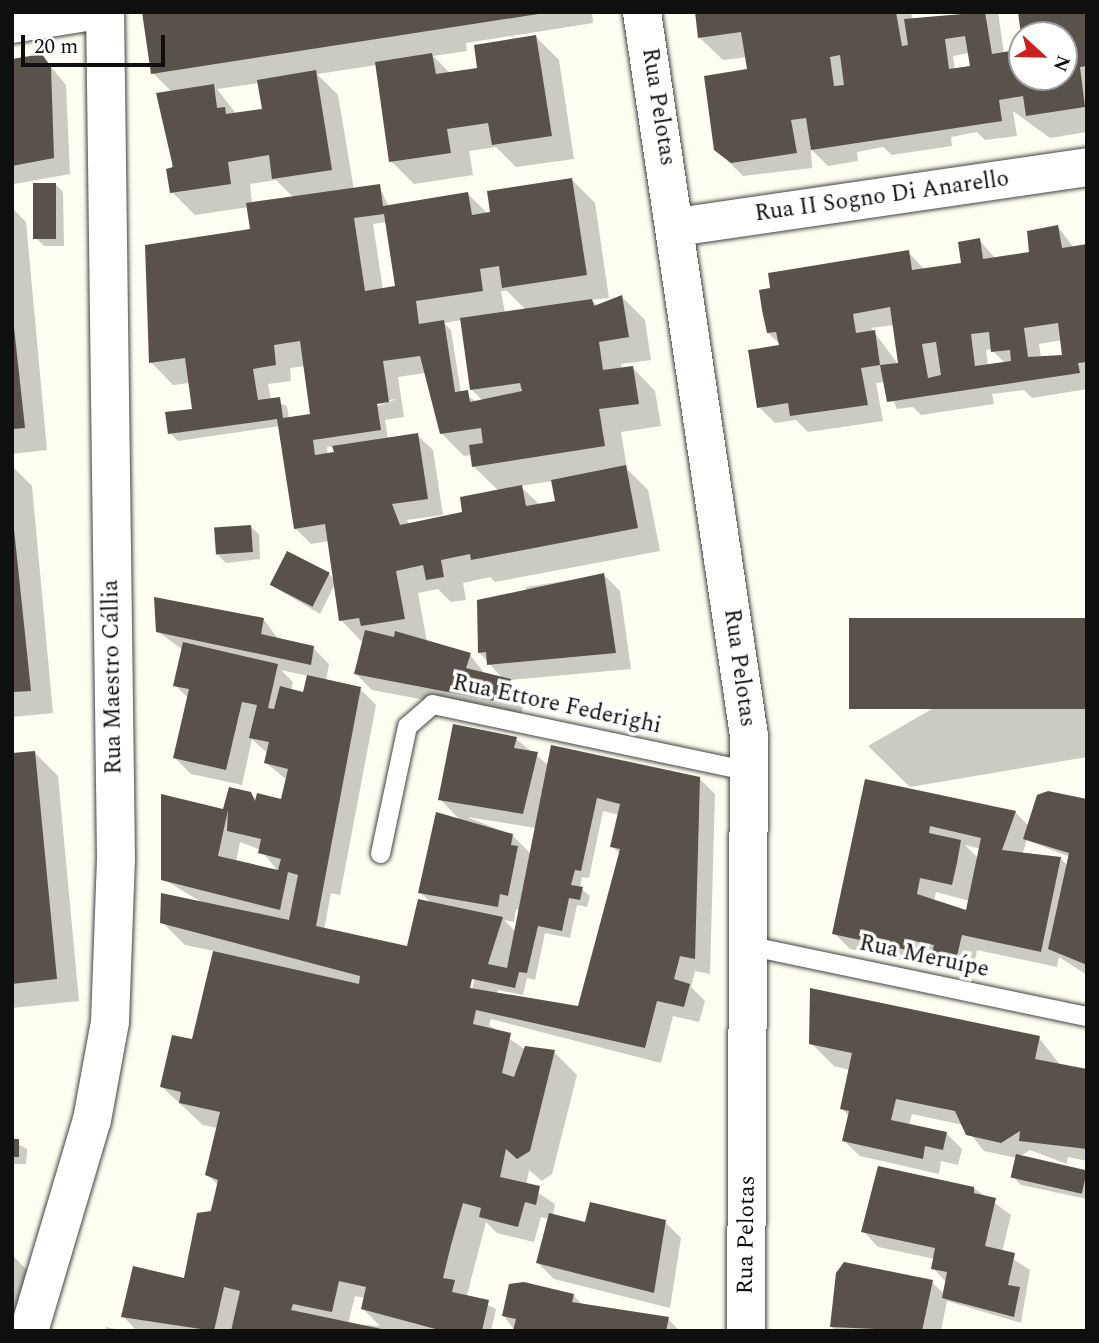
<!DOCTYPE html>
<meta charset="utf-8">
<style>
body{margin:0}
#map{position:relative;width:1099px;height:1343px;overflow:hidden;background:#fffef2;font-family:Spectral,serif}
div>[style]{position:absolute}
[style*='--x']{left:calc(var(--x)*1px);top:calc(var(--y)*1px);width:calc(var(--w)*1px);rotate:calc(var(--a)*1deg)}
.shadow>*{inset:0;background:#0003}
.building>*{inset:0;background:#59524b;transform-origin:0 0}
.roads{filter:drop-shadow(0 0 2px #424242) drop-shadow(0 0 2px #424242)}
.lane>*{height:19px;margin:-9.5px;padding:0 9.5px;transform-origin:9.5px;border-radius:9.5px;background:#fff}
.street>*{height:38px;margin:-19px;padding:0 19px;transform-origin:19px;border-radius:19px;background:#fff}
span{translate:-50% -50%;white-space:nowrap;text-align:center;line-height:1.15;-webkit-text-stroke:7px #fff;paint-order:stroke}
.street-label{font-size:23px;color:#0f0f0f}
.frame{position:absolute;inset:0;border:14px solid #0f0f0f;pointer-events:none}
.north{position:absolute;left:1008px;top:21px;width:70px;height:70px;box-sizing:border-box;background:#fff;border:2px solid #9f9f9f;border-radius:50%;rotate:112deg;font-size:19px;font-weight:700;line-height:28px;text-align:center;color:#0f0f0f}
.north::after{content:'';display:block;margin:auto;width:24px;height:32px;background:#cc211b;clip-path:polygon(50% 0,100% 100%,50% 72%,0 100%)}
.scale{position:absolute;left:21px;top:35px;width:144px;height:32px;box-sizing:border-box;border:4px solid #0f0f0f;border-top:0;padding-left:9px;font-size:21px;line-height:24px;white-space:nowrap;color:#0f0f0f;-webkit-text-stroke:5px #fff;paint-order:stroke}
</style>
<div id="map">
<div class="shadow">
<i style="clip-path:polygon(evenodd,144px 12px,592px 12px,593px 23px,466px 43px,467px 51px,433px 56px,451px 74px,479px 70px,536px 37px,559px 60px,574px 159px,516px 167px,496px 147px,469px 151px,473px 175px,414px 184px,391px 161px,377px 65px,317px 74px,338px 95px,354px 190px,379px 186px,389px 207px,468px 194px,488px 214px,572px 180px,595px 203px,609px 298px,591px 300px,598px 306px,622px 297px,645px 320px,651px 360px,621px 364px,622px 369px,633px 368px,655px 391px,661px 426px,621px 432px,627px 469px,648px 490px,660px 551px,495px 582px,490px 577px,463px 583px,466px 600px,451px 602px,438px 589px,418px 593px,427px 642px,470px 655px,485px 674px,503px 679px,479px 652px,527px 595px,526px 587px,604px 575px,620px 591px,631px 669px,510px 680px,526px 696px,520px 718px,372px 690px,356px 674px,363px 643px,341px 620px,335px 584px,320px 614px,271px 585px,329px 574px,335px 580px,329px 541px,311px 544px,295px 528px,280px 426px,178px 441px,170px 433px,194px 410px,190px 383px,173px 385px,151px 362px,252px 231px,249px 207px,195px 215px,172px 192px,172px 92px,153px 73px,144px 12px,259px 83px,264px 111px,237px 115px,217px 89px,259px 83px,144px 12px,276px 180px,294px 198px,252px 204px,250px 184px,276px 180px,144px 12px,387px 222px,397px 288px,383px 290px,373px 224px,387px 222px,144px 12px,501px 291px,507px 291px,526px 310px,505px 313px,501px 291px,144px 12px,462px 320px,472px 390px,483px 401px,478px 402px,461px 393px,451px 330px,444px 323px,462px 320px,144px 12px,305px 366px,314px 415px,289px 419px,287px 406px,271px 400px,268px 384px,291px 381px,290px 368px,305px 366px,144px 12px,425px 373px,441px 433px,464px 456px,472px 455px,474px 467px,499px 491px,464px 514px,409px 525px,407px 520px,443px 515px,433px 450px,417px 435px,388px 439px,385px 420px,404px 417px,398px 377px,425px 373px,144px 12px,397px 399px,377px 406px,373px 402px,397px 399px,144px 12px,334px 446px,336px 453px,328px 455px,327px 447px,334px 446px,144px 12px,553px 481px,557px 502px,540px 505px,520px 486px,553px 481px)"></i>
<i style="clip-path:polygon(evenodd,696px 12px,911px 12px,913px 20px,998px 12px,1004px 54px,1022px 51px,1022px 77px,1064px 77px,1064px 35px,1023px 35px,1087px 12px,1087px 132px,1050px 138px,1013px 111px,1017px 136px,985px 140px,977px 132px,951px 137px,952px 146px,892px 155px,883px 147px,857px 152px,858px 161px,828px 166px,812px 150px,810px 135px,812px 168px,743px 176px,716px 149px,751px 71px,747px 57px,723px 60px,700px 38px,696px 12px,969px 53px,972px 67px,955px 69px,953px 56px,969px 53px)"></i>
<i style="clip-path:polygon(42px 56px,66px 85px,70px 174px,14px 184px,12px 61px)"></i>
<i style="clip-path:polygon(55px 184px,63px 192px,64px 246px,44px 246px,36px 238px)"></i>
<i style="clip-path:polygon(12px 208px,26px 222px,47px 450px,12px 454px)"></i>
<i style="clip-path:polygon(evenodd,1058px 227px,1074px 248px,1087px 246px,1087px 389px,1032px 398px,1024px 390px,992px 394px,994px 404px,921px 415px,913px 407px,897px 409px,885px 382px,876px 383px,883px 421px,808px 432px,796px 420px,775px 423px,759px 407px,783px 347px,768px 333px,908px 252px,925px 270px,963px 264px,979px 240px,996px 259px,1031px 254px,1058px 227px,894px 325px,901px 368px,871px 328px,894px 325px,1058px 227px,1062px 340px,1064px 357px,1041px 358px,1039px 344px,1062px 340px,1058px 227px,993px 349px,993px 351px,1006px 364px,988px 366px,986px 350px,993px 349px)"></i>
<i style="clip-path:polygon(12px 466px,32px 486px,53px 713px,12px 717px)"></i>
<i style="clip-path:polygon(251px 527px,259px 534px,260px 559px,226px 563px,218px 555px)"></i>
<i style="clip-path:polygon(1087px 619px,1087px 757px,910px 787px,868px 746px)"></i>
<i style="clip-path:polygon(evenodd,264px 620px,279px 640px,313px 648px,329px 664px,326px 681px,360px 689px,376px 705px,340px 895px,331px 893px,324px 930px,413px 950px,432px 904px,420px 892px,459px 819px,440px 799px,516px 739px,548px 765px,699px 778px,715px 794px,710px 974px,695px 971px,691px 987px,705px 1001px,699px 1022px,673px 1016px,661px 1063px,491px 1019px,489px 1025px,526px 1050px,554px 1052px,577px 1075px,552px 1174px,542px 1181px,529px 1170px,526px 1185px,555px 1204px,553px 1216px,586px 1224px,665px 1222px,681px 1238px,670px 1308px,554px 1279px,538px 1263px,549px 1219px,541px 1217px,534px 1242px,497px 1233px,486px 1222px,467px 1295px,496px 1309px,491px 1331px,137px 1331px,123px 1316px,185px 1280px,219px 1186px,207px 1174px,218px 1128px,203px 1125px,162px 1087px,193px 1043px,214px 951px,185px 945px,162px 922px,205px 904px,163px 879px,225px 811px,250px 794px,257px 800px,282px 801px,287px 780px,266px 763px,268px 754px,252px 739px,242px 785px,191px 774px,175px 758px,189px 699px,175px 685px,183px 650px,157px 631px,264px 620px,281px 670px,308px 676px,304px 694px,291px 691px,293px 682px,281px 670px,264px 620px,603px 811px,619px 815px,612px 846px,620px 854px,580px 1008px,496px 997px,498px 990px,523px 995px,527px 978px,535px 980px,545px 933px,570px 938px,577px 905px,587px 907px,590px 896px,580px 888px,582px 877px,589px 878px,603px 811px,264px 620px,467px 817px,536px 828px,531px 854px,512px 835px,467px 817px,264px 620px,240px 842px,261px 850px,278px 871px,236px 862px,240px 842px,264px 620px,516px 909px,520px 910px,516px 932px,504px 920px,514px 922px,516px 909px,264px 620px,471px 978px,475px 978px,470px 997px,467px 996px,471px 978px,264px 620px,355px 1296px,365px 1298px,363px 1309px,380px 1326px,348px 1324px,355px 1296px)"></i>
<i style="clip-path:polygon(35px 753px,58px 776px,79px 1001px,12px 1008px,12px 754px)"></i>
<i style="clip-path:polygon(evenodd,866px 781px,1015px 812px,1029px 826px,1087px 801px,1087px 975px,1059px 957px,1057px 967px,977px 950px,972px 975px,949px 970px,936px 957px,925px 955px,922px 965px,850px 949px,834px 933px,866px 781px,1027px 840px,1070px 857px,1068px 866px,1060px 858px,1022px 854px,1027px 840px,866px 781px,965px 845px,981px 849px,979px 859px,965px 845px,866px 781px,936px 892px,970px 901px,968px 913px,934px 901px,936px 892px)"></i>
<i style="clip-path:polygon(1039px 1038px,1061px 1066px,1087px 1071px,1087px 1161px,1068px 1157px,1067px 1164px,1030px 1150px,1019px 1157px,1087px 1172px,1087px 1199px,1021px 1185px,1013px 1177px,1017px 1158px,984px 1151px,963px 1125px,912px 1114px,909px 1125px,946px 1133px,962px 1149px,958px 1165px,941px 1161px,939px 1174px,860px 1156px,844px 1141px,850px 1117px,842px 1109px,850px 1070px,834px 1066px,811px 1043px)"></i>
<i style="clip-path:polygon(12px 1141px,27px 1149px,26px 1164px,12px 1164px)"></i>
<i style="clip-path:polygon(974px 1188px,1011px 1215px,1002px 1252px,1030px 1270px,1021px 1323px,947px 1301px,941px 1331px,836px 1331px,832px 1327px,932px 1282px,944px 1294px,946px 1282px,933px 1268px,935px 1259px,878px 1247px,863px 1231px)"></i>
<i style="clip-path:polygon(12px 1255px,28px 1271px,12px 1327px)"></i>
<i style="clip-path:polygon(573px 1295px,584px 1306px,668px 1319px,680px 1331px,515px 1331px,504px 1316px)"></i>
<i style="clip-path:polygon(106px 1327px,124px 1331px,105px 1331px)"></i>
</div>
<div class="building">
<i style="clip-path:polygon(142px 12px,538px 12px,538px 14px,151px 74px)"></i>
<i style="clip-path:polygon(evenodd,695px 12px,896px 12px,902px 46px,908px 45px,904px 19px,985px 12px,992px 54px,1022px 49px,1022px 77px,1064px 77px,1064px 35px,1021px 35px,1018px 12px,1087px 12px,1087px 66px,1080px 67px,1085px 107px,1026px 116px,1023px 96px,999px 100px,1002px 121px,811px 150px,806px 118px,791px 120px,797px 153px,731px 163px,714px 150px,704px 76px,747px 69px,741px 32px,698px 38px,695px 12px,965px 36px,970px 66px,949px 69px,945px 39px,965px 36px,695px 12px,840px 55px,844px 85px,834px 86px,830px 57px,840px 55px)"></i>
<i style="clip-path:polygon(536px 35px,552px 136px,492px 145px,488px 123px,447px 129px,451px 153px,389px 162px,375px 62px,432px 53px,436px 74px,477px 68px,474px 45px)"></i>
<i style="clip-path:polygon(42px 54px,51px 67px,54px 158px,12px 166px,12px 59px)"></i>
<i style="clip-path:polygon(316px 70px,332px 170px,272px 179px,269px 155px,228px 162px,231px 184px,170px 193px,166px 169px,173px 167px,156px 93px,214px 84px,217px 108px,225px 107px,226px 114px,262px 109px,257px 80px)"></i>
<i style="clip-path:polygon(evenodd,572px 178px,587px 275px,502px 288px,499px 266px,480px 269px,483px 291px,416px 301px,419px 324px,444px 320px,455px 392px,468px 390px,470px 402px,522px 391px,520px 383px,470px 390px,460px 318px,592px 299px,594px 306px,622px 295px,629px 337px,599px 342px,603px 370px,633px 366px,639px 404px,599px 409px,605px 446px,472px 467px,469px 445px,483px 443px,481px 428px,440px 434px,420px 356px,383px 361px,389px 402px,377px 404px,381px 430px,313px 440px,315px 455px,334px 452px,332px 446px,418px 433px,428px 499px,392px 504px,400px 525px,462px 512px,460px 497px,522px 485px,526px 506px,555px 501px,551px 480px,626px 465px,638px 528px,471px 560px,470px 554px,441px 560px,444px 577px,426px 580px,423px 565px,396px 571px,405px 619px,361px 626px,359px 618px,339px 621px,325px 524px,294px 529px,277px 419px,168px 434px,165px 412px,192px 409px,185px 358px,149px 363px,145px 245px,250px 229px,246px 203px,380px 184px,383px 206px,468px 192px,472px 215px,490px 212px,487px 191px,572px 178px,384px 214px,395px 286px,365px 291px,354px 218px,384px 214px,572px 178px,300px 341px,310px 414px,283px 418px,280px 397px,258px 400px,253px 369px,276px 365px,274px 345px,300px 341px)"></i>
<i style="left:33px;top:183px;width:23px;height:56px"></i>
<i style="clip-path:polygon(evenodd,1058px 225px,1062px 248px,1087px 244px,1087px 362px,1078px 363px,1080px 373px,887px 402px,880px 365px,898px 363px,890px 307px,853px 314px,856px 333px,875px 330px,880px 365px,861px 368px,868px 405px,790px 416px,788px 403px,757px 408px,748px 350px,779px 345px,776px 332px,767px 333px,762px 310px,759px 290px,770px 288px,768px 273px,909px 250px,912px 270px,961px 263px,958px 242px,980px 238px,983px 259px,1029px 252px,1027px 231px,1058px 225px,1058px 323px,1062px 355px,1028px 357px,1024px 328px,1058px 323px,1058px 225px,989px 332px,991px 352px,1010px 350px,1011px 361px,975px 366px,971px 334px,989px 332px,1058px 225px,936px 342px,941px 375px,928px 378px,922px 344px,936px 342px)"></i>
<i style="clip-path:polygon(12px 309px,25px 428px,12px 429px)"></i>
<i style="clip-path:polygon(12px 510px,31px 691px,12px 692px)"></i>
<i style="left:251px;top:525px;width:27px;height:37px;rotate:86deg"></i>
<i style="left:287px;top:551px;width:48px;height:38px;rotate:27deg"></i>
<i style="clip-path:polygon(604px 573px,616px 653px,487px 665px,486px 652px,478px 653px,477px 600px)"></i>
<i style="clip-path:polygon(154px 597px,264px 618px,261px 634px,314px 646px,311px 665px,156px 632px)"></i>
<i style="left:1087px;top:618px;width:91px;height:238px;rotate:90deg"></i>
<i style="clip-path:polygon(365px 630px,394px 637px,395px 631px,471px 653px,466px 668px,511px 679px,505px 703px,354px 674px)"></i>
<i style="clip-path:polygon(evenodd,183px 642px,278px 664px,268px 708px,274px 709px,280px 686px,303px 692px,307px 675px,361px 687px,316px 926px,407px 946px,418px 899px,503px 917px,488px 964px,507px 968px,551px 745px,700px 777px,695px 959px,680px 956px,674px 979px,690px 984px,684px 1007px,657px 1001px,645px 1048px,476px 1010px,473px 1024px,511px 1033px,502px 1073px,514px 1077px,525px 1046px,555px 1050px,530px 1151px,517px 1159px,506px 1149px,500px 1177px,540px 1186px,536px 1205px,525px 1202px,518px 1227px,479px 1217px,481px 1208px,463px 1203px,451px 1245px,443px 1278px,455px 1280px,452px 1292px,489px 1300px,482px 1331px,443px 1331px,361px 1309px,366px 1287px,339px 1281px,332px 1312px,293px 1304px,291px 1310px,391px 1331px,231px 1331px,240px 1291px,224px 1287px,214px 1331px,121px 1317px,133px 1266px,184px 1278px,197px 1213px,211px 1211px,218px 1180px,205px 1175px,220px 1112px,179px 1103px,181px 1092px,160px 1087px,172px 1035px,192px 1039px,213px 951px,359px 984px,360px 976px,160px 923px,161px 893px,289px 920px,298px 875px,288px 872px,280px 910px,161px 880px,161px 794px,223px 809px,229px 787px,251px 792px,255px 801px,257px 793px,281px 799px,288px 769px,264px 763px,269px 742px,249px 738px,257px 705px,242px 702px,226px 770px,173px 758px,189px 689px,173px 686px,183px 642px,597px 798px,620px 804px,610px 847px,620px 849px,578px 1006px,470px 988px,472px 979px,515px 988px,519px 972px,527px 973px,538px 926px,562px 931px,569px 898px,580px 900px,583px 887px,571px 885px,575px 870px,581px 871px,597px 798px,183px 642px,228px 810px,227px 831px,261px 839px,258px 853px,281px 859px,278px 870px,218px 856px,228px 810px)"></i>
<i style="clip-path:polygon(453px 724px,517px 737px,514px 748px,538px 752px,523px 814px,438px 800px)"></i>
<i style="clip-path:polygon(35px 751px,57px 979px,12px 984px,12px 753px)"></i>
<i style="clip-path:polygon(evenodd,865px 779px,1016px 811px,1002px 850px,1061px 857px,1041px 952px,962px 935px,956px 960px,931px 955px,934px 945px,909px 940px,907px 950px,832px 934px,865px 779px,930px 826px,981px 838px,966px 910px,917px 894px,920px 878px,952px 885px,957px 863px,961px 840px,929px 833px,930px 826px)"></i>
<i style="clip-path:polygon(1048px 791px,1087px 799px,1087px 965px,1048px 949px,1069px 853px,1023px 839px,1037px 795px)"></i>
<i style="clip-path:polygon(436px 812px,513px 834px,511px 845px,518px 846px,508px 896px,500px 894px,498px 907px,418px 893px)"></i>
<i style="clip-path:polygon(810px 988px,1040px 1036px,1035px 1059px,1087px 1069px,1087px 1149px,1019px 1141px,1020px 1131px,1001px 1143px,966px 1135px,955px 1111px,896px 1099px,891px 1120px,947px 1132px,943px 1150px,925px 1146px,923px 1159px,842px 1141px,849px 1111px,840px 1109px,852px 1053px,809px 1044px)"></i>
<i style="left:12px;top:1139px;width:7px;height:18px"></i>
<i style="left:1016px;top:1154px;width:73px;height:24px;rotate:13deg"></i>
<i style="clip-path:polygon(878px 1166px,974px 1187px,974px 1193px,996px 1198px,985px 1246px,1015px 1253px,1008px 1285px,1020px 1287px,1014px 1317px,942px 1298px,947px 1272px,931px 1269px,935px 1248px,861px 1232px)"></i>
<i style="clip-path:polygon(590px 1202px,666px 1220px,654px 1293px,536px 1263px,549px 1213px,585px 1222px)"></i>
<i style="clip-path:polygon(844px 1262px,933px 1280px,922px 1331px,830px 1327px,836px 1273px)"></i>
<i style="clip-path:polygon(524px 1282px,574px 1294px,572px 1302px,669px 1317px,666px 1331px,513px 1331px,516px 1319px,502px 1316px,509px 1284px)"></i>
</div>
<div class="roads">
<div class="lane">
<i style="--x:380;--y:853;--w:130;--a:-78"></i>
<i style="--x:407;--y:726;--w:33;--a:-41"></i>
<i style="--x:432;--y:704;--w:325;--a:11.9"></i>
<i style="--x:751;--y:946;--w:343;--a:11.8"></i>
</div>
<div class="street">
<i style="--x:642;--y:12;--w:732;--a:81.59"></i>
<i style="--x:749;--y:736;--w:595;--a:90.29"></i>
<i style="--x:12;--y:24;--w:75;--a:-9.2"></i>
<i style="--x:677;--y:227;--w:414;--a:-8.3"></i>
<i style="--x:29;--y:1331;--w:220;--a:-73.4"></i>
<i style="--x:92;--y:1120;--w:100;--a:-79.6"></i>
<i style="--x:110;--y:1022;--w:163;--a:-87.9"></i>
<i style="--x:116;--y:859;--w:847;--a:-90.74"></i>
</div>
</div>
<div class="street-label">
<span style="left:658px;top:107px;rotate:81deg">Rua Pelotas</span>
<span style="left:882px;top:197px;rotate:-8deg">Rua II Sogno Di Anarello</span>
<span style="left:739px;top:668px;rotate:82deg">Rua Pelotas</span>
<span style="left:113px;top:677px;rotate:-91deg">Rua Maestro Cállia</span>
<span style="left:557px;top:705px;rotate:12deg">Rua Ettore Federighi</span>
<span style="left:924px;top:957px;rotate:12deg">Rua Meruípe</span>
<span style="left:747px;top:1235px;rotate:-89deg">Rua Pelotas</span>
</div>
<div class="frame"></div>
<div class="north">N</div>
<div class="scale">20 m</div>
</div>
